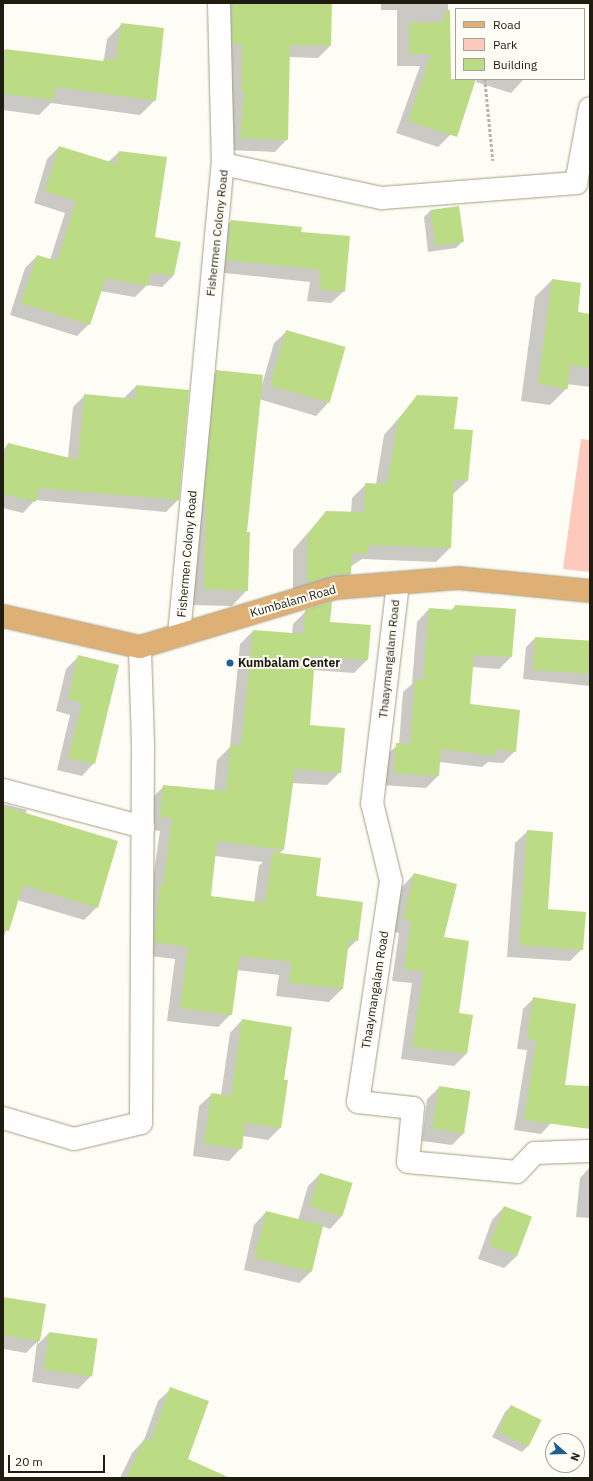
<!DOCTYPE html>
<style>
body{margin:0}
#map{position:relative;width:593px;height:1481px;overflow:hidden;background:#fdfcf5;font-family:"IBM Plex Sans",sans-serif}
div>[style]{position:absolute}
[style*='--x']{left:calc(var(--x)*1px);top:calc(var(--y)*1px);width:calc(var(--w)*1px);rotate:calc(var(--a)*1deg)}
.green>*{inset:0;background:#fdc9bc}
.shadow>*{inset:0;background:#0003}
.building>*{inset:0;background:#bbdc84;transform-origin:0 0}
.path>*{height:2.5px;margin-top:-1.25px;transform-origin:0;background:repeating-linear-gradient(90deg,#b5b3ab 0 3px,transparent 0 5px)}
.roads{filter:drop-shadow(0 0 1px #a69e7e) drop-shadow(0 0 1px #a69e7e)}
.minor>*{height:22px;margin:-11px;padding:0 11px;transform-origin:11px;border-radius:11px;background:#fff}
.major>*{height:22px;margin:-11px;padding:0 11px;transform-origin:11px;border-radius:11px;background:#deb076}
.dots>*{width:11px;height:11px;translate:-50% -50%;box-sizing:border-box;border:2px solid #fdfcf5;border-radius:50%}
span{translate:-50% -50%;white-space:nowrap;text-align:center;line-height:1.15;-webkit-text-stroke:4px #fdfcf5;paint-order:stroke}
.street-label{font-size:12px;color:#201c10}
.poi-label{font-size:12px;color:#201c10;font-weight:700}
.left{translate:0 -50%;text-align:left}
.frame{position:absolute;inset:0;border:4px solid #201c10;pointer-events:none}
.legend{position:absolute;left:455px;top:8px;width:130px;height:72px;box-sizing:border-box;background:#fdfcf5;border:1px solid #a5a299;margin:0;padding:5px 7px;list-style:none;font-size:12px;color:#201c10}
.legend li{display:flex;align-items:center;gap:8px;height:20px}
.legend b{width:20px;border:1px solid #a5a299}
.north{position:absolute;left:545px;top:1433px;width:40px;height:40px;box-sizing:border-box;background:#fdfcf5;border:1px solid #a5a299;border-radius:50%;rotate:110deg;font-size:11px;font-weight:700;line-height:16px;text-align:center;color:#201c10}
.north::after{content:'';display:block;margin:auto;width:14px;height:18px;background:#1d6095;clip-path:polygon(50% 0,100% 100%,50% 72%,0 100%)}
.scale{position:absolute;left:8px;top:1455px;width:97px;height:18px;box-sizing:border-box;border:2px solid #201c10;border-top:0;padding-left:5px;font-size:12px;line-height:14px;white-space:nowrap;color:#201c10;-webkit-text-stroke:3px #fdfcf5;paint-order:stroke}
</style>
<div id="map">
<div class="green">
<i style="clip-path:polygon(581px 439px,590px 440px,590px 572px,563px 569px)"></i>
</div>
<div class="shadow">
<i style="clip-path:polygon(217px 3px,331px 3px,330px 46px,318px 58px,289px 57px,287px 139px,275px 152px,228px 150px,233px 104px,229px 103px)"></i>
<i style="clip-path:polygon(381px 3px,448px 3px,450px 135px,438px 147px,396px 133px,420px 66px,397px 66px,397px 10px,381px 10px)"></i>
<i style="clip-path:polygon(122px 24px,155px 100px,140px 115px,51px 103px,39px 115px,3px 110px,3px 52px,5px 50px,102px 62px,104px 59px,107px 39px)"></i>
<i style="clip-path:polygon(477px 79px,524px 79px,511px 93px,476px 82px)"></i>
<i style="clip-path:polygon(59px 147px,108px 162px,119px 152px,154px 238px,174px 275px,162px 287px,147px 285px,135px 297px,100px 291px,89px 324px,77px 336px,10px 315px,25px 268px,37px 256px,50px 260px,65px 213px,34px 203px,47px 159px)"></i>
<i style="clip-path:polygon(458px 208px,462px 242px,456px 248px,428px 252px,424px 217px,430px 211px)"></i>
<i style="clip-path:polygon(231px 221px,300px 233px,344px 291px,331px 303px,307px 301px,310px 282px,215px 272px,219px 234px)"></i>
<i style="clip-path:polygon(552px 280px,577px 313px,590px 315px,590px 387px,567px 384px,567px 388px,550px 405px,521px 401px,535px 297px)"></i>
<i style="clip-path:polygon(287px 331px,328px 403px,316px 416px,259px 399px,246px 533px,247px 590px,232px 606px,189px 605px,201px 387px,217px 372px,262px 385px,274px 343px)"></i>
<i style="clip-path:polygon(136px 386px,178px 500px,166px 512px,35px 500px,23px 513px,3px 508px,3px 450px,8px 444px,68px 458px,73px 407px,85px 395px,124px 398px)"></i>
<i style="clip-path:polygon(417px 397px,467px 481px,452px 495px,450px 548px,436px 562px,362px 559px,350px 567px,350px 574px,336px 588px,293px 597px,293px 550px,326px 512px,351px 513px,352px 498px,366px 484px,376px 484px,384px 435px)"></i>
<i style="clip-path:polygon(455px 606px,511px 657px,499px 669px,472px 667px,469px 705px,515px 751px,503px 763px,488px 762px,482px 767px,439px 762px,438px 776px,426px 788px,382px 785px,385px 756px,399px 744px,403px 692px,412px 684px,417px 622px,429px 609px,450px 611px)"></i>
<i style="clip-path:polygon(evenodd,306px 611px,329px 623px,370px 626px,367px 660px,354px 673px,313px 670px,309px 726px,340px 772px,327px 785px,292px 783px,283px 850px,279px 854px,357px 940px,346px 951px,342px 989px,329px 1002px,276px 996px,279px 975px,237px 970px,231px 1014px,218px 1027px,167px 1021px,175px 959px,142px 955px,160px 831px,148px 829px,151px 799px,164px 786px,214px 791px,217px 760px,230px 747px,240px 644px,253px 631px,292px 634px,293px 624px,306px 611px,215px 856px,263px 862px,259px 866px,254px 903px,209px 897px,215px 856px)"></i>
<i style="clip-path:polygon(535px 638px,590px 641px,590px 686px,523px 679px,526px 647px)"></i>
<i style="clip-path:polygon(78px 657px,94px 763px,82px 776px,57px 770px,70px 715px,56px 711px,66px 669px)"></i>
<i style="clip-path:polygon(3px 804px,27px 810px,25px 814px,97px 907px,84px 920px,17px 900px,3px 939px)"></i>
<i style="clip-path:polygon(528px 831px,547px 910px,582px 949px,570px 961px,507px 957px,515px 843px)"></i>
<i style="clip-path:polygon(414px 874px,457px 1013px,466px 1054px,454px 1066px,401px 1059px,412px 983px,392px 981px,399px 933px,391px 931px,402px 887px)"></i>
<i style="clip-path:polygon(533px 999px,551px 1123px,541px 1134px,514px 1130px,527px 1050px,517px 1049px,523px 1009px)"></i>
<i style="clip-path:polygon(242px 1020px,283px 1080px,280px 1128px,268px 1140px,243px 1136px,241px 1148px,229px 1161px,193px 1156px,199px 1106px,212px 1094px,221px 1095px,230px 1033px)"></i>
<i style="clip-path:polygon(440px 1087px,465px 1132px,452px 1145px,422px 1141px,427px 1099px)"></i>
<i style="clip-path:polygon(590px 1167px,590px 1218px,576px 1217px,580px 1178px)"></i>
<i style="clip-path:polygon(320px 1174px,342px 1216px,330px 1229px,322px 1226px,312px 1271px,299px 1283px,244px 1270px,254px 1225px,266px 1212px,298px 1220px,308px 1186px)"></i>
<i style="clip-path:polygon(504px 1207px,531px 1217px,517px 1256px,504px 1268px,478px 1259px,492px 1220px)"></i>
<i style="clip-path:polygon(3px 1298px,44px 1305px,38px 1344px,49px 1333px,91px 1376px,78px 1389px,32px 1382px,37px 1342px,26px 1353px,3px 1349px)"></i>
<i style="clip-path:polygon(171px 1389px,186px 1460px,182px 1478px,120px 1478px,132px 1453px,144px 1440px,158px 1401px)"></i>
<i style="clip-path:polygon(511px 1406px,528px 1446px,522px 1452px,492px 1437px,505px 1412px)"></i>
</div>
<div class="building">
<i style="clip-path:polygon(232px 3px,332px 3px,331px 46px,290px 45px,288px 140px,240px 138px,244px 92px,241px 91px,242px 44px,233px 44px)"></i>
<i style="clip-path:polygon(447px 10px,450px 10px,451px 79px,476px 79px,457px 137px,408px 121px,431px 54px,409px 54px,409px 23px,442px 22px)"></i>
<i style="clip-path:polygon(121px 23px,164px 28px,156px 101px,56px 87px,54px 100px,3px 94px,5px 49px,103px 61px,104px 59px,116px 60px)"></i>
<i style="clip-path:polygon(59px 146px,117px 164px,119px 151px,167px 157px,155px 237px,181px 242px,174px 275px,150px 273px,148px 286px,106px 278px,90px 325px,21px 303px,37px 255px,57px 261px,76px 201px,45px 191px)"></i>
<i style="left:459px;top:206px;width:36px;height:29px;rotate:82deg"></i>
<i style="clip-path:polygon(231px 220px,302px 227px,301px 232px,350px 236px,345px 292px,319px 289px,321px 270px,227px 260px)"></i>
<i style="clip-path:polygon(552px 279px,581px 283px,578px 312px,590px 314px,590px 368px,570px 365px,568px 389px,538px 384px)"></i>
<i style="left:286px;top:330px;width:62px;height:58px;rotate:16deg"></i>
<i style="clip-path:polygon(216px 370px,263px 375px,247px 532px,250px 532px,248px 591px,204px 589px,206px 503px,204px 502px)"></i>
<i style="clip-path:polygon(136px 385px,189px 390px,179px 500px,39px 488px,36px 502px,3px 494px,3px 466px,8px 443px,78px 460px,84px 394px,135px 399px)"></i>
<i style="clip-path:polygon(417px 395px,458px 397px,454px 429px,473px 430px,468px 481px,454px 480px,451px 548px,369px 545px,368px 554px,352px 553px,351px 574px,335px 574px,307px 583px,307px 535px,326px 511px,364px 512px,365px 483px,387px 484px,398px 420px)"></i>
<i style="clip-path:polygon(332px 602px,330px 622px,371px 625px,368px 660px,315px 656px,310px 725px,345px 728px,341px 773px,295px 769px,284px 850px,217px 841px,211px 896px,265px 903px,272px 852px,321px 858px,316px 896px,363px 902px,358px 941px,349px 940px,343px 989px,289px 983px,291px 962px,240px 956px,232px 1015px,180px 1008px,188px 947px,154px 942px,160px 885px,163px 885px,172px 818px,160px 817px,163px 785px,226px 791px,230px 745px,241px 746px,253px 630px,304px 634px,305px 610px)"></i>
<i style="clip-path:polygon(455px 605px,516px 609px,512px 657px,474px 655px,470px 704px,520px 710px,516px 752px,496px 749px,495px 756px,441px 749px,439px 776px,394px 773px,396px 743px,410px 744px,415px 679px,423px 680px,429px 608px,454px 610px)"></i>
<i style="left:535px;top:637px;width:55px;height:33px;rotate:4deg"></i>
<i style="clip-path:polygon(78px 655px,119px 665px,95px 764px,68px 758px,82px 703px,68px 699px)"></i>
<i style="clip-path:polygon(3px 806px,118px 841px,98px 908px,23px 885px,9px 931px,3px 930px)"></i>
<i style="clip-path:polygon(527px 830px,553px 832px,548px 909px,586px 912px,583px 950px,519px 945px)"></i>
<i style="clip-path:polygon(414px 873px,457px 884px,444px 937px,469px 941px,459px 1013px,473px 1015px,467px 1054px,412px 1047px,424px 971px,404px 969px,411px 921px,403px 919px)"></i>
<i style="clip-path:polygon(533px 997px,576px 1004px,565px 1085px,590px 1086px,590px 1129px,524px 1120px,536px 1040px,527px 1039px)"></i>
<i style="clip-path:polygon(242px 1019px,292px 1027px,284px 1080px,288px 1080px,281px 1128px,245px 1123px,242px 1149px,204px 1144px,211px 1093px,231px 1096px)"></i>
<i style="left:439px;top:1086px;width:32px;height:43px;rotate:9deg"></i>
<i style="left:320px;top:1173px;width:34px;height:35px;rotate:17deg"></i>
<i style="left:504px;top:1206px;width:30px;height:42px;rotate:21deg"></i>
<i style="left:266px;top:1211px;width:59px;height:48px;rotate:14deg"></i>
<i style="clip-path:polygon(3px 1297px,46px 1304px,40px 1341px,3px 1335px)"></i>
<i style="left:49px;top:1332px;width:49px;height:38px;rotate:8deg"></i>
<i style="clip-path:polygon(170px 1387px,209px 1401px,188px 1459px,230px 1478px,126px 1478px,144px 1439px,150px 1442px)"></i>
<i style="left:511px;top:1405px;width:34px;height:30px;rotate:26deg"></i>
</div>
<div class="path">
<i style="--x:485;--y:79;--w:82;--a:84.4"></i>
</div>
<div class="roads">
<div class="minor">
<i style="--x:219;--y:3;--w:161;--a:88.6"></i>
<i style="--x:398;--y:583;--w:222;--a:96.7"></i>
<i style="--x:372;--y:803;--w:80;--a:76.3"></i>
<i style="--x:391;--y:881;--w:223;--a:98.5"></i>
<i style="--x:358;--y:1102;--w:55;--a:6.2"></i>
<i style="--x:413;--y:1108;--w:54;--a:95.3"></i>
<i style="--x:408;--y:1162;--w:109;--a:5.2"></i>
<i style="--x:517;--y:1172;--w:26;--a:-47"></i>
<i style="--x:535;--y:1153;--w:54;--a:-2.1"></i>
<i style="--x:179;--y:635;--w:473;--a:-84.7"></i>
<i style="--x:223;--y:164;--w:163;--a:12.1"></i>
<i style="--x:382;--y:198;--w:195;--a:-4.4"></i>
<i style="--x:576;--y:183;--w:76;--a:-79.4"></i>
<i style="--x:3;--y:790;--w:145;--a:14.8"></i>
<i style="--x:3;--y:1118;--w:74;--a:16.5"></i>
<i style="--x:74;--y:1139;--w:69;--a:-13.4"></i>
<i style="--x:141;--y:1123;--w:378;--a:-89.7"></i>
<i style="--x:143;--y:745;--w:98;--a:-91.8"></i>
</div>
<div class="major">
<i style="--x:3;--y:616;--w:140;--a:12.8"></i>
<i style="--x:140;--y:647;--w:204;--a:-16.8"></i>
<i style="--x:335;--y:588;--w:123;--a:-4.6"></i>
<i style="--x:458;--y:578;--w:133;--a:5.6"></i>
</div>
</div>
<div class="dots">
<i style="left:230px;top:663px;background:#1d6095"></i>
</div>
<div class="street-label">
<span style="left:217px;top:233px;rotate:-84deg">Fishermen Colony Road</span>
<span style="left:187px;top:554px;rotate:-85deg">Fishermen Colony Road</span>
<span style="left:293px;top:601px;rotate:-16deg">Kumbalam Road</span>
<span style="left:389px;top:659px;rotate:-84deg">Thaaymangalam Road</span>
<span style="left:375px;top:990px;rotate:-81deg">Thaaymangalam Road</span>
</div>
<div class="poi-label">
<span class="left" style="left:238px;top:663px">Kumbalam Center</span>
</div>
<div class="frame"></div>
<ul class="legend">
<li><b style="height:5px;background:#deb076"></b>Road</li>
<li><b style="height:11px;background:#fdc9bc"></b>Park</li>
<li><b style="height:11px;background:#bbdc84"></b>Building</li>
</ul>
<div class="north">N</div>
<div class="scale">20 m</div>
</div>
